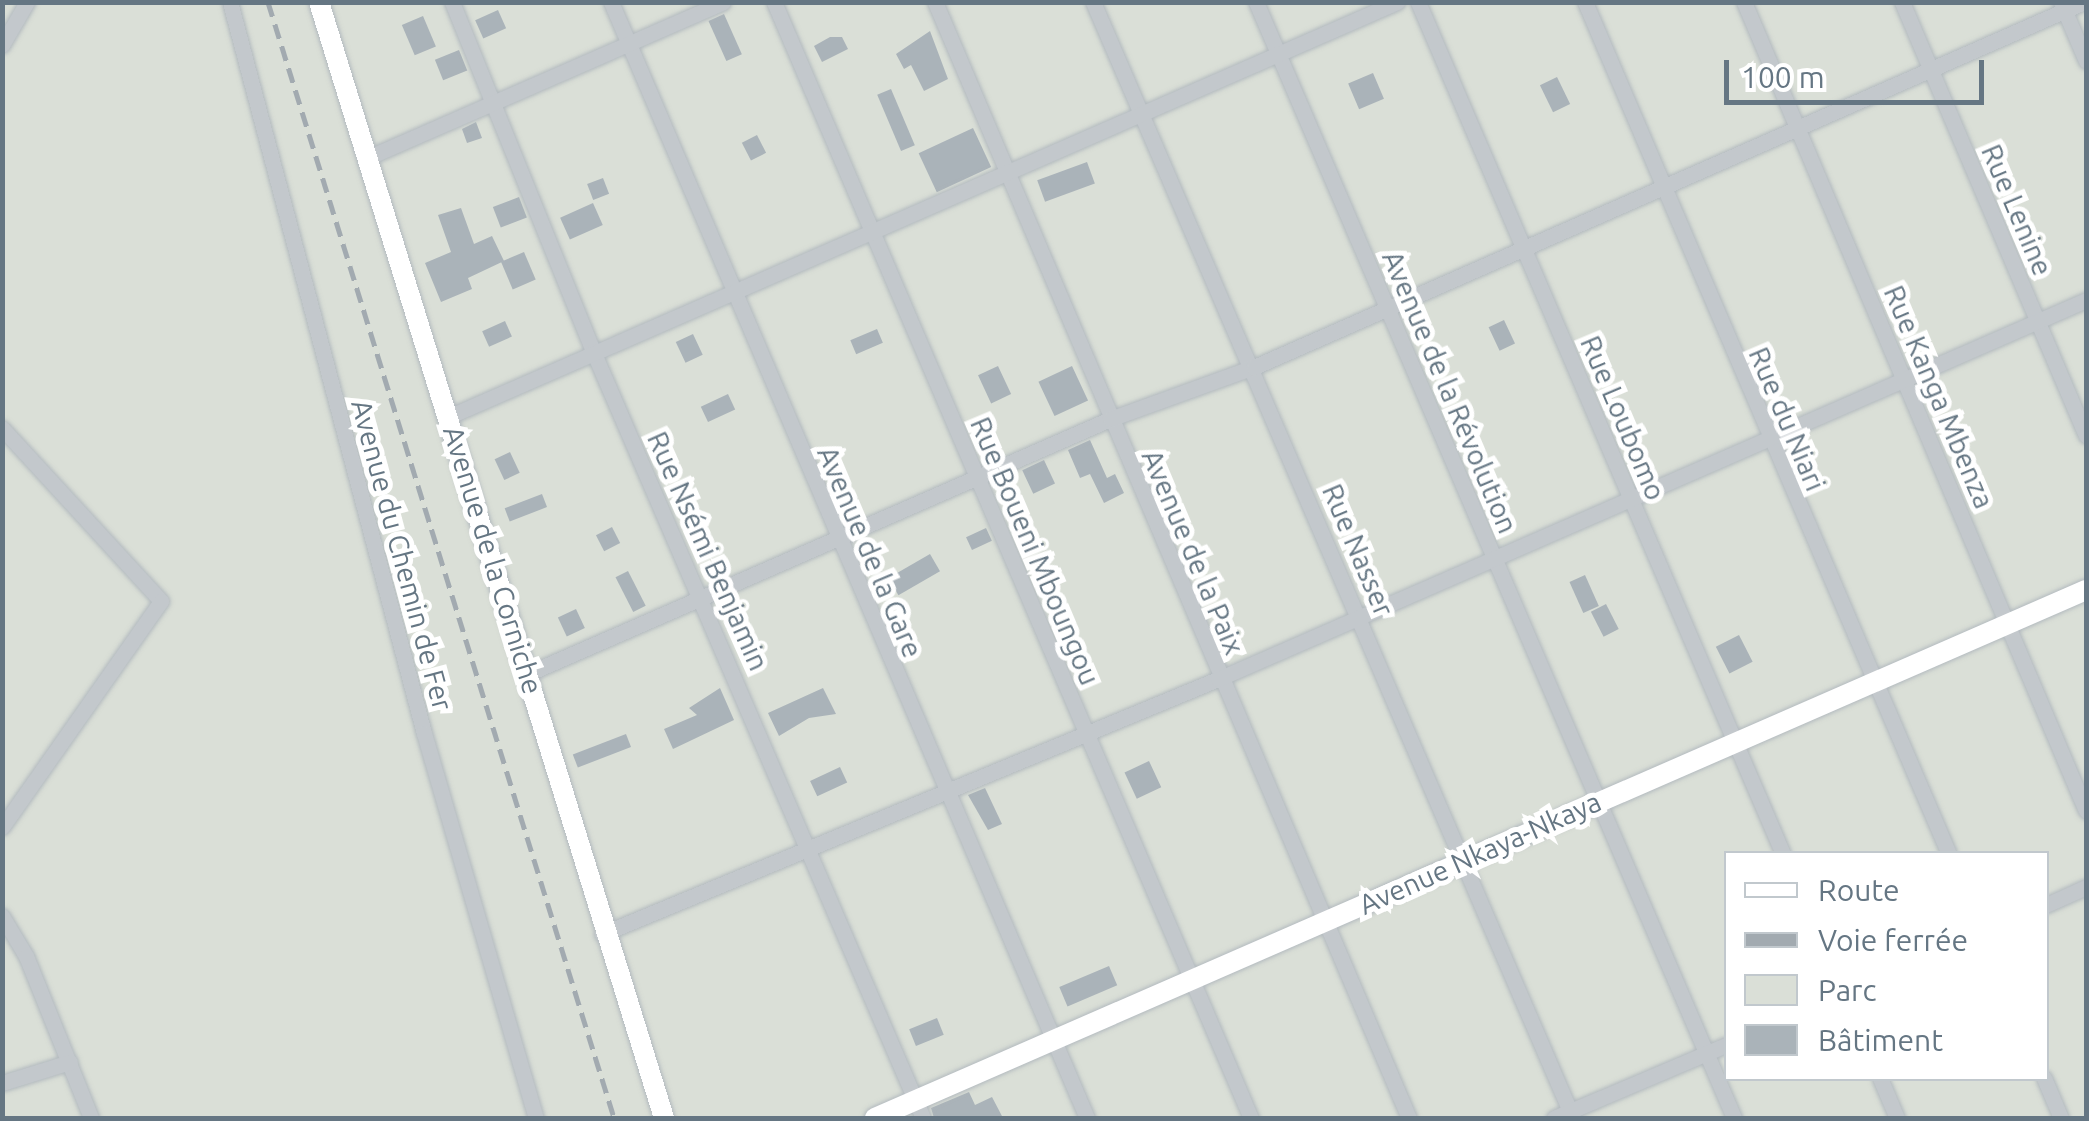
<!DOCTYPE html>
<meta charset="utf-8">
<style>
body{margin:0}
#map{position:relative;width:2089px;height:1121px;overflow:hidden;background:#fafaf8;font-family:Ubuntu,sans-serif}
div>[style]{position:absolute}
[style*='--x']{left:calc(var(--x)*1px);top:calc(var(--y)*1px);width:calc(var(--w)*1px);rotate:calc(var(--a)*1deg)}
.green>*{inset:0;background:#dadfd7}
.building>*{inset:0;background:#aab3b9;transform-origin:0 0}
.roads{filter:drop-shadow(0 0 2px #b3babf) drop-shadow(0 0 2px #b3babf)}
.street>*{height:15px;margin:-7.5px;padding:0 7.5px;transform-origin:7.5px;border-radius:7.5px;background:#c3c8cc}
.secondary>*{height:20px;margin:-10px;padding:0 10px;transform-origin:10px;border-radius:10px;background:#fff}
.rail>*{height:5px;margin-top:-2.5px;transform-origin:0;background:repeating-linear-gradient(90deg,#a2aab0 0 15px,transparent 0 23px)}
span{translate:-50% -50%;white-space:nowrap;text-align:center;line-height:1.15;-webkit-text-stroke:10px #fff;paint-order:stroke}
.street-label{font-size:28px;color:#657683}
.frame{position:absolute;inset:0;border:5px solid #657683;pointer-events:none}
.legend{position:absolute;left:1724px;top:851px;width:325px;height:230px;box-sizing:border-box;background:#fff;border:2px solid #c1c8cd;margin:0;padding:12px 18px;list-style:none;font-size:30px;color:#657683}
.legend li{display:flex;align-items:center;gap:20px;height:50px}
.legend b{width:50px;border:2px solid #c1c8cd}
.scale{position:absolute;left:1724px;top:60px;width:260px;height:45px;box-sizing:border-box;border:5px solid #657683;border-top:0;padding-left:12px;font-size:30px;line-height:35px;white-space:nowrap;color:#657683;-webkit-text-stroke:8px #fff;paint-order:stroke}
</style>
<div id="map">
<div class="green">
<i style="clip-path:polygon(evenodd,2px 3px,2086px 3px,2086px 1118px,3px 1118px,2px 3px,1726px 854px,2046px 854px,2046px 1078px,1726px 1078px,1726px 854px)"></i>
</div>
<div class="building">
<i style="left:498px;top:10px;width:20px;height:25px;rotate:66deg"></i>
<i style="left:724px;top:14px;width:44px;height:17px;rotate:66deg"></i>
<i style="left:423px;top:16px;width:33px;height:23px;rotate:67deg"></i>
<i style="clip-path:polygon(930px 31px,948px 79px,924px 91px,911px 65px,904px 69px,896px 54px)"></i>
<i style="clip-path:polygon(830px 37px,842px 37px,848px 49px,822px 62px,814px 46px)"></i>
<i style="left:459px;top:50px;width:22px;height:26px;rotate:68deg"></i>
<i style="left:1373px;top:73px;width:28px;height:27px;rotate:67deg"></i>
<i style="left:1557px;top:77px;width:30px;height:19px;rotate:64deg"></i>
<i style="left:891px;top:89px;width:61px;height:15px;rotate:67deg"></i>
<i style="clip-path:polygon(476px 122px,482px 138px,467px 143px,462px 129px)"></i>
<i style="left:973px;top:128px;width:43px;height:60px;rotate:65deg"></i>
<i style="left:757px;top:135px;width:20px;height:17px;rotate:63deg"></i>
<i style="left:1087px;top:162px;width:23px;height:53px;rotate:70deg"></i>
<i style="left:603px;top:178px;width:17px;height:17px;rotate:69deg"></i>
<i style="left:519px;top:197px;width:22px;height:28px;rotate:69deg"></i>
<i style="left:593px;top:203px;width:24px;height:36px;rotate:66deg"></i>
<i style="clip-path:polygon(461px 208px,474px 244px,492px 236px,504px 261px,468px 278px,472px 289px,441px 302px,425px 263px,451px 252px,438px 215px)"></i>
<i style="left:524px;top:252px;width:30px;height:25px;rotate:67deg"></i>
<i style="left:1504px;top:320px;width:26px;height:17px;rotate:65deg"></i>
<i style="left:505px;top:321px;width:17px;height:25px;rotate:66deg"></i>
<i style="left:877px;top:329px;width:15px;height:29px;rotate:67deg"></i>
<i style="left:693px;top:334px;width:23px;height:19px;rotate:65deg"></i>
<i style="left:998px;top:366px;width:31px;height:22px;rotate:65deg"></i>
<i style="left:1072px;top:366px;width:38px;height:37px;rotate:65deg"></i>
<i style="left:728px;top:394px;width:17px;height:30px;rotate:65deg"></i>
<i style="clip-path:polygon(1090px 440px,1107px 478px,1115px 474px,1124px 493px,1104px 503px,1090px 474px,1080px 478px,1068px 450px)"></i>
<i style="left:510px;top:452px;width:23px;height:17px;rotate:65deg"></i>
<i style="left:1044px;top:460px;width:26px;height:24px;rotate:65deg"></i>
<i style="left:542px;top:494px;width:14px;height:40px;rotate:69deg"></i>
<i style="left:612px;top:527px;width:18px;height:18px;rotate:63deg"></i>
<i style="left:986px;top:528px;width:14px;height:22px;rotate:65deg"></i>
<i style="left:930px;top:554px;width:20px;height:48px;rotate:60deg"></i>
<i style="left:628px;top:571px;width:39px;height:14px;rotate:63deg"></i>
<i style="left:1585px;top:575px;width:34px;height:17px;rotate:66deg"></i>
<i style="left:1606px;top:604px;width:28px;height:17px;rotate:63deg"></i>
<i style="left:576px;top:609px;width:21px;height:20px;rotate:65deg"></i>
<i style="left:1739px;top:635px;width:30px;height:26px;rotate:63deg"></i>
<i style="clip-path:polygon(720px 688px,734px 720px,673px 749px,664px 729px,697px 715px,689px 708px)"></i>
<i style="clip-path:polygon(823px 688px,836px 714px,809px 718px,779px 736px,768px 713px)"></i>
<i style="left:626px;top:734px;width:14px;height:57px;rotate:69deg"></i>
<i style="left:1149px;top:761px;width:29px;height:27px;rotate:65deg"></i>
<i style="left:840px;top:767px;width:17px;height:33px;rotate:65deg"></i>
<i style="clip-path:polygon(985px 788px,1002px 824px,988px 830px,968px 795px)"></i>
<i style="left:1109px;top:966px;width:21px;height:54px;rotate:67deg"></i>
<i style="left:937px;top:1018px;width:18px;height:30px;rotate:68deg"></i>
<i style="clip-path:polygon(969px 1092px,975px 1105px,992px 1097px,1003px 1118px,934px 1118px,931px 1108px)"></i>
</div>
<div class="roads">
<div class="street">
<i style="--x:230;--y:2;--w:756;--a:75.14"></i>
<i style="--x:424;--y:733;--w:401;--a:73.8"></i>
<i style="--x:452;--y:2;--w:376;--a:68"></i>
<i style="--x:593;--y:351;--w:835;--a:66.72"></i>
<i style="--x:611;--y:2;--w:1213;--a:66.9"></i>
<i style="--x:774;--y:2;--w:1214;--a:66.86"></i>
<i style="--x:935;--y:2;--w:1212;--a:66.99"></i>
<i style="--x:1093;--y:2;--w:1215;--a:66.73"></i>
<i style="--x:1256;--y:2;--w:1214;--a:66.81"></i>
<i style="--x:1418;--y:2;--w:927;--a:66.81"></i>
<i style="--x:1585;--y:2;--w:926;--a:66.87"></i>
<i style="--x:1744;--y:2;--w:878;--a:67.08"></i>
<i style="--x:1902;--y:2;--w:471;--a:67"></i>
<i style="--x:2061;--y:2;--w:64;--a:67"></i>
<i style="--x:2;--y:45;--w:50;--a:-59.8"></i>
<i style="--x:369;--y:157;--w:386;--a:-23.6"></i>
<i style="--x:450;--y:416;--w:1034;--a:-23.61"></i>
<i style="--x:2;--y:428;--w:235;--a:47.4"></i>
<i style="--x:161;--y:601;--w:276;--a:125.1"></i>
<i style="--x:527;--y:674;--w:636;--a:-23.62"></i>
<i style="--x:1110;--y:419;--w:153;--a:-19.9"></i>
<i style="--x:1254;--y:367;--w:907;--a:-23.74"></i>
<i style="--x:2046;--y:905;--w:44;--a:-24.2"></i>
<i style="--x:2;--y:916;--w:47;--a:59"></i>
<i style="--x:26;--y:956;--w:175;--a:68.1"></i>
<i style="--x:602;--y:934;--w:667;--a:-22.49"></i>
<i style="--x:1218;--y:679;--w:947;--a:-23.59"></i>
<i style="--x:1880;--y:1078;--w:43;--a:67"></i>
<i style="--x:2044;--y:1078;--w:43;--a:67"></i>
<i style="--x:2;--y:1083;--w:71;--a:-17.2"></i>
<i style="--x:1554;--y:1118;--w:187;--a:-23"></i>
</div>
<div class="secondary">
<i style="--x:319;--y:2;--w:1168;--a:72.82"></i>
<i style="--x:875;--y:1118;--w:1321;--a:-23.56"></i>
</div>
</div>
<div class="rail">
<i style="--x:268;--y:2;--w:1168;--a:72.77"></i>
</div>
<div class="street-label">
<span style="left:2017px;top:210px;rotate:67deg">Rue Lenine</span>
<span style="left:1450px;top:392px;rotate:67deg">Avenue de la Révolution</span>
<span style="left:1939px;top:397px;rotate:67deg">Rue Kanga Mbenza</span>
<span style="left:1623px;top:418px;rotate:67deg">Rue Loubomo</span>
<span style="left:1787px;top:419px;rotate:67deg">Rue du Niari</span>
<span style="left:1358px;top:550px;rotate:67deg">Rue Nasser</span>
<span style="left:708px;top:551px;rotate:66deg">Rue Nsémi Benjamin</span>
<span style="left:1035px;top:551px;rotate:67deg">Rue Boueni Mboungou</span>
<span style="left:870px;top:552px;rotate:67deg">Avenue de la Gare</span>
<span style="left:1193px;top:552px;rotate:67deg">Avenue de la Paix</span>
<span style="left:402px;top:555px;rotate:75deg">Avenue du Chemin de Fer</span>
<span style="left:493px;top:560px;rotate:73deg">Avenue de la Corniche</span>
<span style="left:1480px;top:853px;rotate:-24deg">Avenue Nkaya-Nkaya</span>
</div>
<div class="frame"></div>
<ul class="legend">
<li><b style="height:12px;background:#fff"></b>Route</li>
<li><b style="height:12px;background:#a2aab0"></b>Voie ferrée</li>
<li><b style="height:28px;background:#dadfd7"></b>Parc</li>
<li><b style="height:28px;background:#aab3b9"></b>Bâtiment</li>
</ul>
<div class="scale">100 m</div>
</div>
